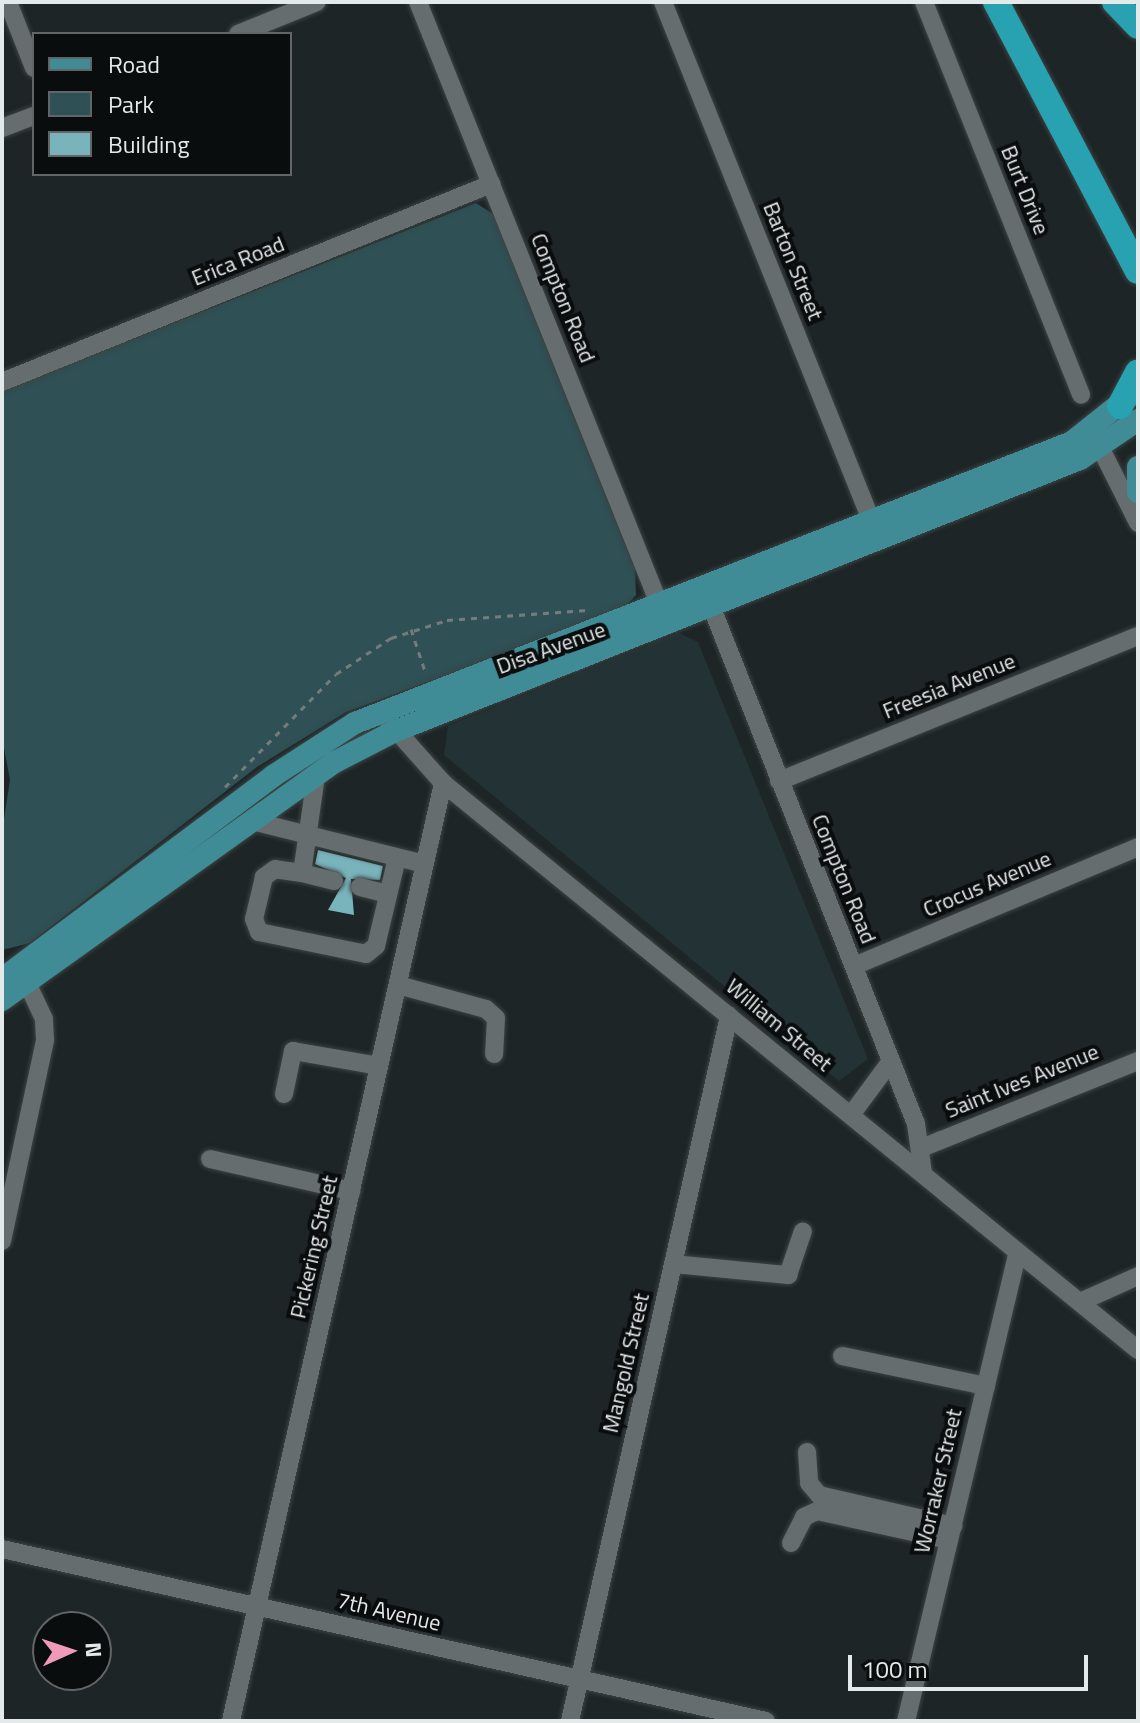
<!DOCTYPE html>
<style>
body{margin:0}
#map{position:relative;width:1140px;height:1723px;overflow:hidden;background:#1d2526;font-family:"Titillium Web",sans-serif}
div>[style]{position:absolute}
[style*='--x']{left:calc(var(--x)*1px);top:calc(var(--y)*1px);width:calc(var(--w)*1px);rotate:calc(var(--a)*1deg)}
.built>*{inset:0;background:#233234}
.green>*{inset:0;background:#2f5054}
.building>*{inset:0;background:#79b3bb}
.path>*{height:3px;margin-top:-1.5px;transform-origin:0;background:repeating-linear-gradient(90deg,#747b7b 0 6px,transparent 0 12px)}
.roads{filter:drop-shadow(0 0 2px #3c4343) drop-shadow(0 0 2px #3c4343)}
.minor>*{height:18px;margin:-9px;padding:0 9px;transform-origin:9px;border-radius:9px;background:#656d6f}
.major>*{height:22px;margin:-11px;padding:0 11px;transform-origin:11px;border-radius:11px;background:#408c96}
.highway>*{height:26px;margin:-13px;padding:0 13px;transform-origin:13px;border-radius:13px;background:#28a1b0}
span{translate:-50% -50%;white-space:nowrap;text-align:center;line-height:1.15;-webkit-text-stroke:8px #0a0d0e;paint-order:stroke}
.street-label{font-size:22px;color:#e4e9e9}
.frame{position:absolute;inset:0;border:4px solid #e4e9e9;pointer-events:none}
.legend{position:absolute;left:32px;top:32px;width:260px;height:144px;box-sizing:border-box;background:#0a0d0e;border:2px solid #616566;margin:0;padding:10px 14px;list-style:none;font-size:24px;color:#e4e9e9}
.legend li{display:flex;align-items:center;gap:16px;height:40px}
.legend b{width:40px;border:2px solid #616566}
.north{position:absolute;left:32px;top:1611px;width:80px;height:80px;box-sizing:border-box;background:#0a0d0e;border:2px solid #616566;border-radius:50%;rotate:87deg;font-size:22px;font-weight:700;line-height:32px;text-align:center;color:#e4e9e9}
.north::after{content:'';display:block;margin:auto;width:28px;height:36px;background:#ef9ab8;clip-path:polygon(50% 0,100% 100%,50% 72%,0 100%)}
.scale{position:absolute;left:848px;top:1655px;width:240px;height:36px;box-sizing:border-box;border:4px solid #e4e9e9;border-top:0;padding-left:10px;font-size:24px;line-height:28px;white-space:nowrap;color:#e4e9e9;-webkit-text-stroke:6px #0a0d0e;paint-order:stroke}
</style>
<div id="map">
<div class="built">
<i style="clip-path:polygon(679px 633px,698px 642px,868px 1059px,839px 1081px,444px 755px,448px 726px)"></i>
</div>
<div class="green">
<i style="clip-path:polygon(476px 203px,493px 214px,635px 569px,636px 595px,621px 611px,346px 712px,257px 767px,30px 943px,2px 950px,2px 832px,10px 780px,2px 737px,2px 391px)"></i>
</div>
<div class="building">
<i style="clip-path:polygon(318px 850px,383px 866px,380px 880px,351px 879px,354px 915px,328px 910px,346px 878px,315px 864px)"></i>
</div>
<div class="path">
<i style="--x:411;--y:629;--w:47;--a:71.6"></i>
<i style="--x:225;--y:787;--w:158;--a:-45.5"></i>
<i style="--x:336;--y:674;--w:66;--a:-33.2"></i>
<i style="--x:391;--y:638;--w:59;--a:-17.8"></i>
<i style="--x:447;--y:620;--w:140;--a:-4.1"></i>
</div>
<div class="roads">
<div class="minor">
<i style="--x:8;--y:2;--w:71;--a:68.5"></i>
<i style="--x:418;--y:2;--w:661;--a:68.17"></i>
<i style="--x:663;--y:2;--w:569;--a:68.12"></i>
<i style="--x:924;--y:2;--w:423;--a:68.2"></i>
<i style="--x:238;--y:34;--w:85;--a:-22.1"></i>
<i style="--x:2;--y:128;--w:34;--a:-21"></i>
<i style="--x:2;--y:382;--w:528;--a:-22.04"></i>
<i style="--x:1095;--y:437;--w:96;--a:63.4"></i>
<i style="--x:706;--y:593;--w:571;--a:68.42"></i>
<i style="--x:916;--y:1124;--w:49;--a:81.9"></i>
<i style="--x:388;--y:721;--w:83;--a:48.4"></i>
<i style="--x:443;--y:783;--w:897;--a:39.21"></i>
<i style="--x:316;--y:776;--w:98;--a:98.2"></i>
<i style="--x:302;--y:873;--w:27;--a:-172"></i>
<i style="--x:275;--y:869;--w:14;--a:144"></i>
<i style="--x:264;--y:877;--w:43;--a:103.4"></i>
<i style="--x:254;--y:919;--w:14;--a:69"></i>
<i style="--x:259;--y:932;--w:109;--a:11.6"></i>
<i style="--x:366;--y:954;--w:13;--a:-39"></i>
<i style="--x:376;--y:946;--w:90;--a:-76.6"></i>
<i style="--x:779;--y:781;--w:387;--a:-22"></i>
<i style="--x:252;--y:821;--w:178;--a:14"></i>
<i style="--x:302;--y:873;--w:33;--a:14"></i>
<i style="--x:360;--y:887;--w:29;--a:14"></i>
<i style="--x:854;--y:966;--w:308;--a:-22.7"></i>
<i style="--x:398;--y:985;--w:91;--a:15.3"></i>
<i style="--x:486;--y:1009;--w:13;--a:42"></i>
<i style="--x:496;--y:1018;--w:36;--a:93"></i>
<i style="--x:284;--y:1094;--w:44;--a:-78.2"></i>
<i style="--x:293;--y:1051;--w:87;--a:9.9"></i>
<i style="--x:851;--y:1115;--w:67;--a:-53.5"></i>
<i style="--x:924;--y:1147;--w:231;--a:-21.9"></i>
<i style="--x:210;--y:1159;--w:145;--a:12.8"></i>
<i style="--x:2;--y:1241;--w:206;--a:-77.9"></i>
<i style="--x:45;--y:1040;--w:21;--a:-93"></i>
<i style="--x:44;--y:1019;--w:54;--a:-115.1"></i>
<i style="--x:673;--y:1264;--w:116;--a:5.5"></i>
<i style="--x:788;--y:1275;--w:46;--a:-71.2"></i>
<i style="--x:1080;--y:1302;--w:64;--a:-24.1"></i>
<i style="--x:842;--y:1356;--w:147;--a:11.8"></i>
<i style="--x:807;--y:1452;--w:31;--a:86"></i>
<i style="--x:809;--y:1483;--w:16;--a:50"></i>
<i style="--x:819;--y:1495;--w:138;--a:13"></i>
<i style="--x:791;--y:1543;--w:29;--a:-63"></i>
<i style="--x:804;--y:1517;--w:14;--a:-25"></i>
<i style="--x:817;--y:1511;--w:135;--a:12.4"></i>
<i style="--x:2;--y:1549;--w:783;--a:12.69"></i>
<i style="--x:231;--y:1721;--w:962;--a:-77.26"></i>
<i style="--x:570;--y:1721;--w:723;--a:-77.29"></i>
<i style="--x:906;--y:1721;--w:482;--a:-76.6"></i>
</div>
<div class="major">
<i style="--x:1138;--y:467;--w:25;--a:90"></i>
<i style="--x:2;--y:979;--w:339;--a:-36.8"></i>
<i style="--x:273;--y:776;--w:98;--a:-32.9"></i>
<i style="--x:355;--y:723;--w:770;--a:-21.4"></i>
<i style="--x:1072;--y:442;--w:75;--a:-38.5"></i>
<i style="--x:2;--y:1000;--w:409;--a:-35.6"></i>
<i style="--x:335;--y:762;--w:65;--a:-27.3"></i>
<i style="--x:393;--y:732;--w:739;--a:-21.67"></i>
<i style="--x:1080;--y:459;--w:70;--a:-33.9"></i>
</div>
<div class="highway">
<i style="--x:996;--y:2;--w:304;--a:62.2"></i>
<i style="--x:1115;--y:2;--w:33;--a:46"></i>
<i style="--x:1120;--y:406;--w:38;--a:-62"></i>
</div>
</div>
<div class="street-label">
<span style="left:1025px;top:190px;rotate:68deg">Burt Drive</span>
<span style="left:238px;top:261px;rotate:-22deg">Erica Road</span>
<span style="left:793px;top:261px;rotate:68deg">Barton Street</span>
<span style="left:563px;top:298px;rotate:68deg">Compton Road</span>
<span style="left:551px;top:648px;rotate:-20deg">Disa Avenue</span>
<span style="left:949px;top:686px;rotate:-22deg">Freesia Avenue</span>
<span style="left:844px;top:879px;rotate:68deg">Compton Road</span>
<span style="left:987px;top:884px;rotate:-23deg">Crocus Avenue</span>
<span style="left:779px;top:1025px;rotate:40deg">William Street</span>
<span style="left:1022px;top:1081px;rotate:-22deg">Saint Ives Avenue</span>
<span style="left:314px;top:1247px;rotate:-77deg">Pickering Street</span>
<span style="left:626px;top:1363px;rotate:-77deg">Mangold Street</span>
<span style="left:938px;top:1481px;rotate:-77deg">Worraker Street</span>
<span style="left:389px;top:1612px;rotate:13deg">7th Avenue</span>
</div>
<div class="frame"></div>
<ul class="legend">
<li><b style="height:10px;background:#408c96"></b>Road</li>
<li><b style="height:22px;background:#2f5054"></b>Park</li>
<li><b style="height:22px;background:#79b3bb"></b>Building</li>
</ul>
<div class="north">N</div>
<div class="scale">100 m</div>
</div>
